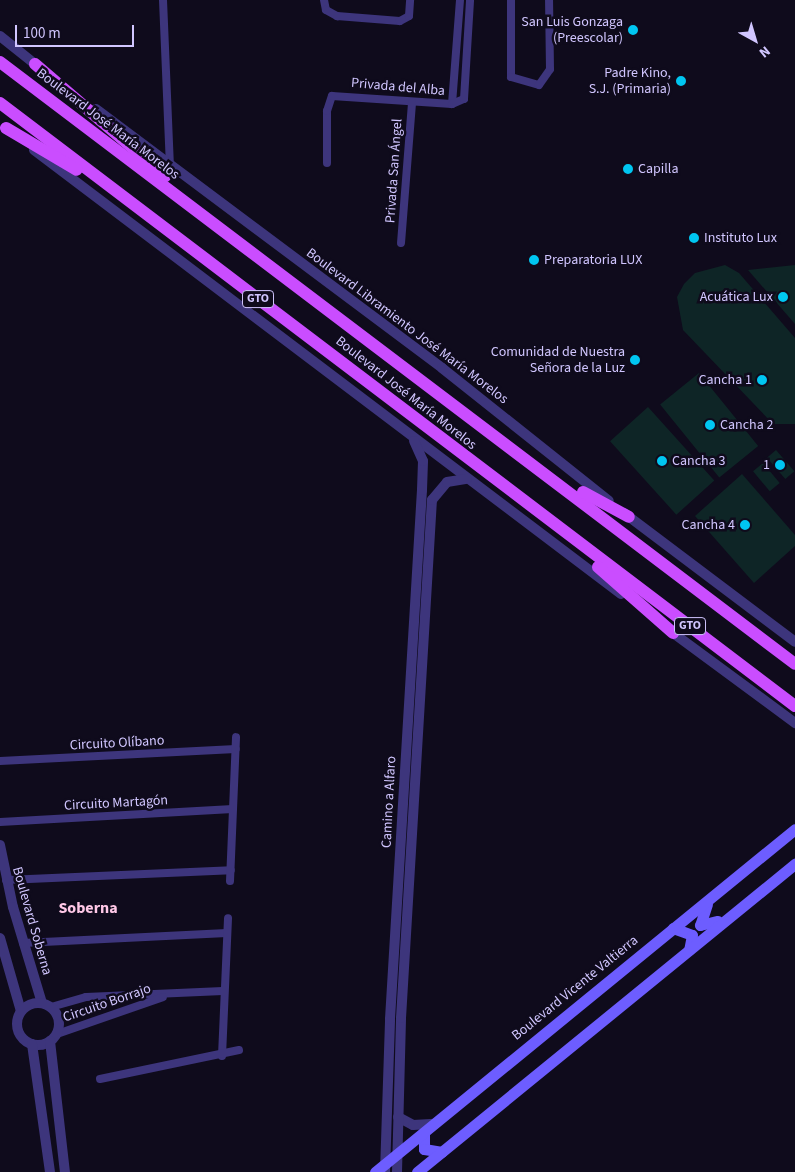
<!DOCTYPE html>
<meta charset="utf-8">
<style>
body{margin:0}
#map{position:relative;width:795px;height:1172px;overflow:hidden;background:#0f0b1c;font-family:"Source Sans 3",sans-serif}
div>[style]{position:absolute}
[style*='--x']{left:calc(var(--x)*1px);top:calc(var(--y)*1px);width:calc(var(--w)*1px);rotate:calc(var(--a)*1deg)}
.green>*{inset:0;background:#0e2526;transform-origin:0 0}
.minor>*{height:8px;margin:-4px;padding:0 4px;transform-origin:4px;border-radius:4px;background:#3d357c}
.tertiary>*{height:10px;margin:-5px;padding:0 5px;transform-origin:5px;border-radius:5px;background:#3d357c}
.tertiary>.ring{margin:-5px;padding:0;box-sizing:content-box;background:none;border:10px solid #3d357c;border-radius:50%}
.secondary>*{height:11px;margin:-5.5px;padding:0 5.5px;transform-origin:5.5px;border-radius:5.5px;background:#6d5dff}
.primary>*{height:12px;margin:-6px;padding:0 6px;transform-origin:6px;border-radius:6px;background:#ca4dff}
.dots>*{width:14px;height:14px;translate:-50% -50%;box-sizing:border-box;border:2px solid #0f0b1c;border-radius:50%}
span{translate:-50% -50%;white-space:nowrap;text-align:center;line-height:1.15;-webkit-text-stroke:5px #0f0b1c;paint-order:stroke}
.shield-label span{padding:1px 4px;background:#0f0b1c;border:1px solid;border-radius:4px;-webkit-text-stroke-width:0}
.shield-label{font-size:12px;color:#d1c6ff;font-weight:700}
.poi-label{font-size:14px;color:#d1c6ff}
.right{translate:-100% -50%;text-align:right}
.left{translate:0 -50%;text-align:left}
.street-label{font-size:14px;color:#d1c6ff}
.quarter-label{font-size:16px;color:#ffc8e7;font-weight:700}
.north{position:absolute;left:730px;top:15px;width:50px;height:50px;-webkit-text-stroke:4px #0f0b1c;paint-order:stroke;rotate:141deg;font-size:14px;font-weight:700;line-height:20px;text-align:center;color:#d1c6ff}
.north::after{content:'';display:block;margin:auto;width:18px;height:22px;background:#d1c6ff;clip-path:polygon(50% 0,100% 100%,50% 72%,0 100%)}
.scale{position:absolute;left:15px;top:25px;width:119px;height:22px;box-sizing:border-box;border:2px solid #d1c6ff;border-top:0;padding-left:6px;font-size:15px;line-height:18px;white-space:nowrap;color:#d1c6ff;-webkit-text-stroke:4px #0f0b1c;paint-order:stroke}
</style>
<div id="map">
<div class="green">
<i style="clip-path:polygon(725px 265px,739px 273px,795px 338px,795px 424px,773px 424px,683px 330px,677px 297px,684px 284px,695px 273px)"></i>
<i style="clip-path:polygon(795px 265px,795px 324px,748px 270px)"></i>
<i style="left:699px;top:373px;width:94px;height:50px;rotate:51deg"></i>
<i style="left:648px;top:407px;width:99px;height:51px;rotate:48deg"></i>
<i style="left:776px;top:450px;width:28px;height:12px;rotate:49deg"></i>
<i style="left:763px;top:463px;width:26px;height:13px;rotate:50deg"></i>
<i style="clip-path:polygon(742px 474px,795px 535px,795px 546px,754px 583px,695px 516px)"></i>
</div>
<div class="minor">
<i style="--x:163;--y:0;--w:165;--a:87.6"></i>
<i style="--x:324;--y:0;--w:10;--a:79"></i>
<i style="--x:326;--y:10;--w:13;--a:29"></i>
<i style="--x:337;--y:16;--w:63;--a:4.5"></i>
<i style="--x:400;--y:21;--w:10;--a:-29"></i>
<i style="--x:409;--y:16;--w:16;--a:-86"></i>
<i style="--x:511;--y:0;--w:77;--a:90"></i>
<i style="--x:511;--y:77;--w:29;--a:16"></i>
<i style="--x:539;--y:85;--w:19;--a:-55"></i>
<i style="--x:550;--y:69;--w:69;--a:-90.8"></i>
<i style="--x:452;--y:104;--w:104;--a:-85.6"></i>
<i style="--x:327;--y:163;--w:52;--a:-90"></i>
<i style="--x:327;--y:111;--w:16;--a:-72"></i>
<i style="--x:332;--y:96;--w:120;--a:3.8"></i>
<i style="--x:452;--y:104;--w:13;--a:-23"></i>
<i style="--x:464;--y:99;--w:99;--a:-86.5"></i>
<i style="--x:401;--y:243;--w:141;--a:-85.5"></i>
<i style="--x:0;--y:761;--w:236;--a:-2.9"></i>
<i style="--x:0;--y:822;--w:233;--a:-3.2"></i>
<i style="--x:6;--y:880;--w:225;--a:-2.5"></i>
<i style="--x:230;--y:881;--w:144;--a:-87.6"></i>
<i style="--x:23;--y:943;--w:204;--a:-2.8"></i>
<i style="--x:51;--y:1007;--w:36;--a:-16"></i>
<i style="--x:86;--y:997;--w:137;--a:-2.5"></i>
<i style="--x:57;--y:1034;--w:112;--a:-19.2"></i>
<i style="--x:222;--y:1056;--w:138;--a:-87.5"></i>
<i style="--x:100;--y:1079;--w:142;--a:-11.8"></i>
</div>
<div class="tertiary">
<i style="--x:0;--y:36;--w:51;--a:38.7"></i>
<i style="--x:96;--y:109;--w:432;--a:36.8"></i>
<i style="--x:442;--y:368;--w:213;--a:38.5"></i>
<i style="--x:34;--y:150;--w:736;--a:37.1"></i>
<i style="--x:624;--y:513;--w:214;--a:37"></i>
<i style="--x:669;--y:630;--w:157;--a:36.4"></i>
<i style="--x:0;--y:845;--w:63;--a:78.2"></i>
<i style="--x:13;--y:907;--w:100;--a:73.2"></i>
<i style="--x:0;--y:938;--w:76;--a:74"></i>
<i class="ring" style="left:17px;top:1003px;width:32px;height:32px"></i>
<i style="--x:50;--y:1041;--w:132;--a:83.5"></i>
<i style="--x:32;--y:1044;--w:129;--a:82"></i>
<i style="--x:398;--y:1117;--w:17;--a:28"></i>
<i style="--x:413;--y:1125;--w:22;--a:-3"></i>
<i style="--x:385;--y:1172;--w:153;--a:-88.1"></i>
<i style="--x:390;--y:1019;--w:530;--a:-86.54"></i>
<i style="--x:422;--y:490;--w:29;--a:-88"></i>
<i style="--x:423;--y:461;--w:22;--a:-114"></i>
<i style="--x:397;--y:1172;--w:154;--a:-88.5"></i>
<i style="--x:401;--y:1018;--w:519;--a:-86.58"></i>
<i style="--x:432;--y:500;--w:23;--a:-50"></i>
<i style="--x:447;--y:482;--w:20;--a:-9"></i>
</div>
<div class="secondary">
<i style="--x:707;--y:904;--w:22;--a:108"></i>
<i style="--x:700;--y:925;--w:18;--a:-13"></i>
<i style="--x:673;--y:928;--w:20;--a:20"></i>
<i style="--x:692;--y:935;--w:15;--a:101"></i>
<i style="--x:424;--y:1133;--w:16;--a:90"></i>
<i style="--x:424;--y:1149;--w:18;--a:9"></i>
<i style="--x:375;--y:1172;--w:542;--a:-39.24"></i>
<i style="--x:417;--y:1172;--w:488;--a:-39.2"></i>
</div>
<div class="primary">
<i style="--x:0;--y:62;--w:997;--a:37.13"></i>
<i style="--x:35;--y:64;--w:172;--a:40.7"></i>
<i style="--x:0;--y:103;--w:998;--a:37.18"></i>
<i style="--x:6;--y:128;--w:82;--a:30.6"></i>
<i style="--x:583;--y:492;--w:52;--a:28.5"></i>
<i style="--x:598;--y:567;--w:100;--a:41.3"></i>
</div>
<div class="dots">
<i style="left:633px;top:30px;background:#00c6f1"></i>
<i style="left:681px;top:81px;background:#00c6f1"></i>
<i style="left:628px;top:169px;background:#00c6f1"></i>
<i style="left:694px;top:238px;background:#00c6f1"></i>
<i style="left:534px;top:260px;background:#00c6f1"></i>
<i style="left:783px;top:297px;background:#00c6f1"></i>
<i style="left:635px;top:360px;background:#00c6f1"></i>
<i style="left:762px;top:380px;background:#00c6f1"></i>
<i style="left:710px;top:425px;background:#00c6f1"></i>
<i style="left:662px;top:461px;background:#00c6f1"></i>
<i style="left:780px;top:465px;background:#00c6f1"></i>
<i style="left:745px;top:525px;background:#00c6f1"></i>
</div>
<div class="shield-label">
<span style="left:258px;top:299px">GTO</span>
<span style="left:690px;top:626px">GTO</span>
</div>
<div class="poi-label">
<span class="right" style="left:623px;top:30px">San Luis Gonzaga<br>(Preescolar)</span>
<span class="right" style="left:671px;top:81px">Padre Kino,<br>S.J. (Primaria)</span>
<span class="left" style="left:638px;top:169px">Capilla</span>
<span class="left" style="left:704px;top:238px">Instituto Lux</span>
<span class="left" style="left:544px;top:260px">Preparatoria LUX</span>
<span class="right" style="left:773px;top:297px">Acuática Lux</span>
<span class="right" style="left:625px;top:360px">Comunidad de Nuestra<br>Señora de la Luz</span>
<span class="right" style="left:752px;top:380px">Cancha 1</span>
<span class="left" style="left:720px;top:425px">Cancha 2</span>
<span class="left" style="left:672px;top:461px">Cancha 3</span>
<span class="right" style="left:770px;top:465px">1</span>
<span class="right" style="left:735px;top:525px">Cancha 4</span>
</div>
<div class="street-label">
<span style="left:398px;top:87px;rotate:5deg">Privada del Alba</span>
<span style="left:108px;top:124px;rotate:37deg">Boulevard José María Morelos</span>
<span style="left:394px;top:171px;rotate:-86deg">Privada San Ángel</span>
<span style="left:407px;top:326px;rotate:37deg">Boulevard Libramiento José María Morelos</span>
<span style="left:406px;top:393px;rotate:38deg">Boulevard José María Morelos</span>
<span style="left:117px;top:743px;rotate:-3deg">Circuito Olíbano</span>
<span style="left:389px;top:802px;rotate:-87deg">Camino a Alfaro</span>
<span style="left:116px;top:803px;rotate:-3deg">Circuito Martagón</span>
<span style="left:32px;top:921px;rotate:74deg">Boulevard Soberna</span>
<span style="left:575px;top:988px;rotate:-39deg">Boulevard Vicente Valtierra</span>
<span style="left:107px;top:1003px;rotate:-19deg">Circuito Borrajo</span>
</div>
<div class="quarter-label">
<span style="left:88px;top:908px">Soberna</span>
</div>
<div class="north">N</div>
<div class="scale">100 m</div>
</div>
